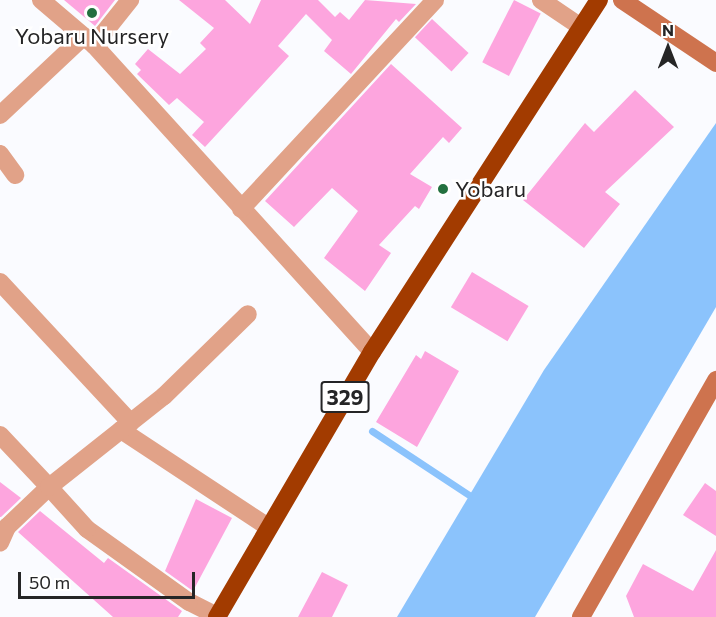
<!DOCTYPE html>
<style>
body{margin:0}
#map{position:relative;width:716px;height:617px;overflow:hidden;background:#fafbff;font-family:Commissioner,sans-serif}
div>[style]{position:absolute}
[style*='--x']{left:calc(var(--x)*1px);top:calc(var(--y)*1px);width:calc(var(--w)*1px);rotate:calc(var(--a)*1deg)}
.water>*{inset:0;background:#8bc3fc}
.stream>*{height:7px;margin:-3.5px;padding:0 3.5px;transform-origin:3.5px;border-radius:3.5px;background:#8bc3fc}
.building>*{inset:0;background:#fda5de;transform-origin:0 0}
.street>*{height:18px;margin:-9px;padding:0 9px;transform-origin:9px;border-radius:9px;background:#e1a288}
.secondary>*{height:18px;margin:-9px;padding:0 9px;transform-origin:9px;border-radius:9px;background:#ce734e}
.highway>*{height:18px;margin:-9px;padding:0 9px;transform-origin:9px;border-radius:9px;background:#a23b00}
.dots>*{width:16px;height:16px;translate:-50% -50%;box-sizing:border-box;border:3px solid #fff;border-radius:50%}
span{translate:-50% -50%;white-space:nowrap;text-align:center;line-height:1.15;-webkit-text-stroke:5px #fff;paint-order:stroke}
.shield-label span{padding:2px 4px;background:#fff;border:2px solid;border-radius:4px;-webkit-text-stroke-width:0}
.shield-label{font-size:21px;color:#252526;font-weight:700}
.poi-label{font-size:22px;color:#252526}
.left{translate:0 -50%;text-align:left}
.north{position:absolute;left:638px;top:18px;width:60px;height:60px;-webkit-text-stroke:4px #fff;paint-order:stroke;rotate:0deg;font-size:16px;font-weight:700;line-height:24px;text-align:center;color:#252526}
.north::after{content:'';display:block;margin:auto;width:21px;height:27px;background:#252526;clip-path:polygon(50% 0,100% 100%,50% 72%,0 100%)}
.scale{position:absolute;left:18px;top:572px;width:177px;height:27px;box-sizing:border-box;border:3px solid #252526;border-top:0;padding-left:8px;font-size:18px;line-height:21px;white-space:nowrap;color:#252526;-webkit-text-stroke:4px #fff;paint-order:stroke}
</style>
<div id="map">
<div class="water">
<i style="clip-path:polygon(716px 123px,716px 307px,535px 617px,397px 617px,544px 370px)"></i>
</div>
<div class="stream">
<i style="--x:372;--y:431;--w:116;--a:33.4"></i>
</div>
<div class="building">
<i style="clip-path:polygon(64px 0,115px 0,95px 26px)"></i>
<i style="clip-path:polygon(179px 0,225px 0,250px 24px,261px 0,318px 0,335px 17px,340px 12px,349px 20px,365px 0,416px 4px,399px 22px,396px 19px,351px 74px,324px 51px,332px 40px,306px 14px,278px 46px,289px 56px,205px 147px,192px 135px,204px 122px,177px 98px,169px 105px,137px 74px,141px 70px,135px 64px,148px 49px,180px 74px,206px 49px,200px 43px,214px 28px)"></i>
<i style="left:514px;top:0;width:30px;height:70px;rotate:27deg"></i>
<i style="left:432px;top:19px;width:50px;height:25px;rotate:43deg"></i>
<i style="clip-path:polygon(391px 64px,462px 128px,449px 143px,443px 137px,410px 174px,432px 187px,419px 209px,415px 206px,379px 245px,391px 253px,365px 291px,324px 258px,358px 211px,332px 188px,294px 227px,265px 201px)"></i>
<i style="clip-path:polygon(635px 90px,674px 127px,605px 192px,620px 204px,584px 248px,523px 200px,585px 123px,594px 132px)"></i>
<i style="left:472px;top:272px;width:66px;height:41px;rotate:31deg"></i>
<i style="clip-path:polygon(425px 351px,459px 371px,417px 447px,376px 422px,416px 355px,421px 359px)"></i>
<i style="clip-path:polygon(0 482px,21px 498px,1px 517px,0 517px)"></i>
<i style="clip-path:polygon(705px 483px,716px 491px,716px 536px,683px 515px)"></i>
<i style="clip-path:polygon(196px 499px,232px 518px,193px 591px,165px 571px)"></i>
<i style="clip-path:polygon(40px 511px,104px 563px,108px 558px,182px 611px,178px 617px,113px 617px,18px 532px)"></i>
<i style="clip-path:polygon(716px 550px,716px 617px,634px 617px,626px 596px,643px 564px,693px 591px)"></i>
<i style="clip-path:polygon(322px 572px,348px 585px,332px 617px,298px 617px)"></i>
</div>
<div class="street">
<i style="--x:41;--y:0;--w:70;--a:40.3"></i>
<i style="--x:94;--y:45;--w:414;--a:47.8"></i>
<i style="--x:541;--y:0;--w:48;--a:34"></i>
<i style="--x:94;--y:45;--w:58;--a:-51.3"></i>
<i style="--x:0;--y:115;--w:115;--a:-43.2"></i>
<i style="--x:0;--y:154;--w:26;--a:54"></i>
<i style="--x:241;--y:209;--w:285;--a:-47.1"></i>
<i style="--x:0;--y:282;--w:192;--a:47.1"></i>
<i style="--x:121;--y:430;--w:176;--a:33.4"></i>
<i style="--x:0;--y:435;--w:71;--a:46.7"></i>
<i style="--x:49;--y:487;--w:58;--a:136.4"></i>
<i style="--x:7;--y:527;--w:17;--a:114"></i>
<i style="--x:217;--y:616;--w:31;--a:-153"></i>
<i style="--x:189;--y:602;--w:125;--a:-144.4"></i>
<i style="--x:87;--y:529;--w:57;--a:-132.1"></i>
<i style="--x:49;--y:487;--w:147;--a:-38.4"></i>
<i style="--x:164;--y:396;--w:117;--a:-44.3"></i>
</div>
<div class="secondary">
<i style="--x:622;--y:0;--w:113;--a:33.8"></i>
<i style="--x:581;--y:617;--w:273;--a:-60.3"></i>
</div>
<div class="highway">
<i style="--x:217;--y:617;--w:307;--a:-59.7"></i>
<i style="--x:372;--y:352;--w:419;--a:-57.2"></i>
</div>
<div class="dots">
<i style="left:92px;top:13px;background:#23703f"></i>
<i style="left:443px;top:189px;background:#23703f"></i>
</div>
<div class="shield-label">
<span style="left:345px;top:397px">329</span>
</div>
<div class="poi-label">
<span style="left:92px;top:36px">Yobaru Nursery</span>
<span class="left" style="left:455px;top:189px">Yobaru</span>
</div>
<div class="north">N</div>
<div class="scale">50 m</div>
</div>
